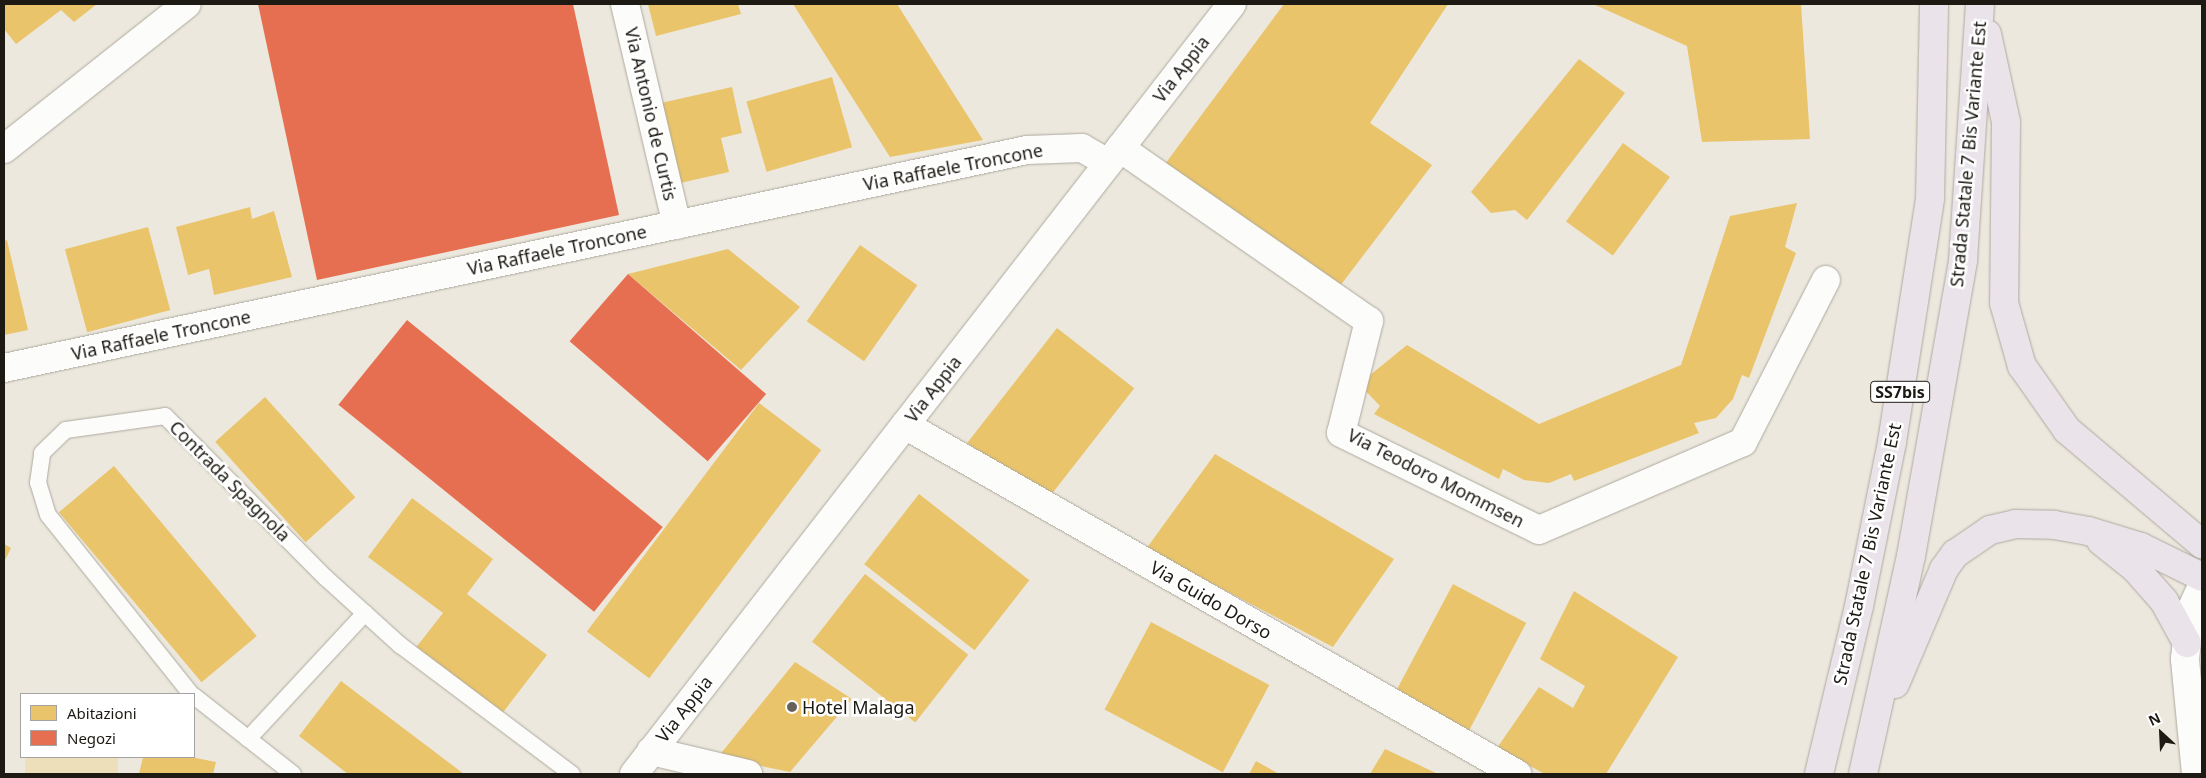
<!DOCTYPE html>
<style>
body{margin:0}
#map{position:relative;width:2206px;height:778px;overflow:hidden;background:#ede8dd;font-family:"Noto Sans",sans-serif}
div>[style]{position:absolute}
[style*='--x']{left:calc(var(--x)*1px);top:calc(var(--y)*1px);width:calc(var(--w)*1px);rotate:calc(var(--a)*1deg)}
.green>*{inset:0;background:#eedfbb;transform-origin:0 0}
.homes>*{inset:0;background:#e9c46a;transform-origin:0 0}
.shops>*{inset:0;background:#e76f51;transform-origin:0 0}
.roads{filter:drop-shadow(0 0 1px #ada9a0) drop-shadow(0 0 1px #ada9a0)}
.lane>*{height:16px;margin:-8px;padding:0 8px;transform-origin:8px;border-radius:8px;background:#fcfcfa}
.street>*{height:28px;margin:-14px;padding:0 14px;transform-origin:14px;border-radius:14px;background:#fcfcfa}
.secondary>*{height:28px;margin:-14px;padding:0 14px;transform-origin:14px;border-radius:14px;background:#fcfcfa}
.highway>*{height:28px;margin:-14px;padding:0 14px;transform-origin:14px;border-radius:14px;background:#eae3ea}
.dots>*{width:14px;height:14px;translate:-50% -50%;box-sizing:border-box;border:2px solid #fff;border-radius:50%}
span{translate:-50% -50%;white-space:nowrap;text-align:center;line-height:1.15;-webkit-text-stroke:5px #fff;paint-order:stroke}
.shield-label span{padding:1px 4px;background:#fff;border:1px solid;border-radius:4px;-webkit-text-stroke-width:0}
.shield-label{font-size:16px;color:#1d1a13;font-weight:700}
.street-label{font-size:18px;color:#1d1a13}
.poi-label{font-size:18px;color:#1d1a13}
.left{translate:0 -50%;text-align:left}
.frame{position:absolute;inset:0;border:5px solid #1d1a13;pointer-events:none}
.legend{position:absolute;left:20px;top:693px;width:175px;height:65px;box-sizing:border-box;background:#fff;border:1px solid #a5a3a1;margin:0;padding:6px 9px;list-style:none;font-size:15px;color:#1d1a13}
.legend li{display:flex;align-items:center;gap:10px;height:25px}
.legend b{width:25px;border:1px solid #a5a3a1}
.north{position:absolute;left:2136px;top:708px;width:50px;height:50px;-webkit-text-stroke:4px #fff;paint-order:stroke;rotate:335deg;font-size:14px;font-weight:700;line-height:20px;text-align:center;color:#1d1a13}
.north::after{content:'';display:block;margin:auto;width:18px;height:22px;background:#1d1a13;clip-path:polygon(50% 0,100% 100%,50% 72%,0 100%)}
</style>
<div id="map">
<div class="green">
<i style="left:25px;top:757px;width:93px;height:17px"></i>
</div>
<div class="homes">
<i style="clip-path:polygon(4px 4px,97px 4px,74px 22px,61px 10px,16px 44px,4px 29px)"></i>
<i style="clip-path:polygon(648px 4px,738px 4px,741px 14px,656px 36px)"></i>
<i style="clip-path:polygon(793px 4px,897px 4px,983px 140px,890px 157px)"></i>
<i style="clip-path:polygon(1284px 4px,1448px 4px,1370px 123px,1432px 165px,1340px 286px,1165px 164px)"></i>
<i style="clip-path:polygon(1593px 4px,1801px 4px,1810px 139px,1702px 142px,1687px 46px)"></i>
<i style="clip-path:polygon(1579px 59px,1625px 93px,1527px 220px,1515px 210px,1491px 213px,1471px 192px)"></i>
<i style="left:832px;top:77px;width:73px;height:89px;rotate:74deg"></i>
<i style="clip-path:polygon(732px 87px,742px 133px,721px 138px,729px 172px,671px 185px,652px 105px)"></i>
<i style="left:1623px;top:143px;width:58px;height:97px;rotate:36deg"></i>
<i style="clip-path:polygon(1797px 203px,1785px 247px,1796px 253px,1749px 378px,1742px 375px,1733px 399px,1716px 418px,1694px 423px,1699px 433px,1574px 481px,1571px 474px,1549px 483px,1524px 480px,1503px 469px,1499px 479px,1374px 414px,1380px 406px,1359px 384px,1407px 345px,1539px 424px,1681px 365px,1730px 216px)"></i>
<i style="clip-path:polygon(250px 207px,252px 219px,274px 211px,292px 277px,214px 295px,209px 269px,188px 275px,176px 227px)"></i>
<i style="left:148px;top:227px;width:86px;height:86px;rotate:75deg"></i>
<i style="clip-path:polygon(7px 240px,28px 330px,4px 335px,4px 241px)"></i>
<i style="left:860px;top:245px;width:70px;height:93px;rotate:35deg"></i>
<i style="clip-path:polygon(728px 249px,800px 307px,741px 370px,628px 274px)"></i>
<i style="left:1057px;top:328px;width:98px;height:146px;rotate:38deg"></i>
<i style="left:265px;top:397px;width:135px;height:67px;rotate:48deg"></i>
<i style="left:759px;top:403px;width:78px;height:286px;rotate:37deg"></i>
<i style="clip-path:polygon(1215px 454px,1394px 559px,1333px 647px,1146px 549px)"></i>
<i style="left:114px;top:466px;width:222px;height:72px;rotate:50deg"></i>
<i style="left:919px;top:494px;width:140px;height:89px;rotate:38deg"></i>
<i style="clip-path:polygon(412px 498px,493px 559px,467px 594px,547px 655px,501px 715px,414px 650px,443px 613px,368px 557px)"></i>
<i style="clip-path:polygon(4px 544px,11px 548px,4px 562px)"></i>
<i style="left:865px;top:574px;width:131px;height:86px;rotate:38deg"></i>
<i style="left:1453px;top:584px;width:83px;height:123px;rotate:28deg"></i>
<i style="clip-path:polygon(1574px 591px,1678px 657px,1606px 774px,1545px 774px,1497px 748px,1539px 687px,1573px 708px,1585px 686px,1540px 659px)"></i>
<i style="left:1151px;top:622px;width:134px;height:99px;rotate:28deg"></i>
<i style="clip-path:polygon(795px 662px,852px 699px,790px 772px,718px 757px)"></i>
<i style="clip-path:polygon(341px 681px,464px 774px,348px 774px,299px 736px)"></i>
<i style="clip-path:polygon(1385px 749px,1438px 774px,1370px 774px)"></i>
<i style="clip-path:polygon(143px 757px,191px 757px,216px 762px,213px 774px,139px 774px)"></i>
<i style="clip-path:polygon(1256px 761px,1279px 774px,1249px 774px)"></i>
</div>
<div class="shops">
<i style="clip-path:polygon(258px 4px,573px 4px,619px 215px,317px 280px)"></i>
<i style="left:628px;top:274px;width:183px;height:89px;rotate:41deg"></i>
<i style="left:407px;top:320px;width:329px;height:109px;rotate:39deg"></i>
</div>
<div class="roads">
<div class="lane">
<i style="--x:191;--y:694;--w:229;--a:-128.6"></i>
<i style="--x:48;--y:515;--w:34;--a:-107"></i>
<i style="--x:38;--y:483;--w:30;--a:-82"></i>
<i style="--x:42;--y:453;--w:33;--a:-44"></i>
<i style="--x:66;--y:430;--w:100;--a:-8"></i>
<i style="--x:165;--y:416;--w:228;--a:45.2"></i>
<i style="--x:326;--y:578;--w:100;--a:42.2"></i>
<i style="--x:400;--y:645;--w:215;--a:36.9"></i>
<i style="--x:194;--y:696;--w:126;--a:38.2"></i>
<i style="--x:248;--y:739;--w:172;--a:-47.1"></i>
</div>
<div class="street">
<i style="--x:625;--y:4;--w:227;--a:76.8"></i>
<i style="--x:1120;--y:148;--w:303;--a:34.8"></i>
<i style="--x:1369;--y:321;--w:115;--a:104"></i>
<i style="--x:1341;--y:433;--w:220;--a:26.1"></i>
<i style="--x:1539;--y:530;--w:222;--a:-23.3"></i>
<i style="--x:1743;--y:442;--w:182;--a:-62.9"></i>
<i style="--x:4;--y:149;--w:233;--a:-38.4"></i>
<i style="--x:4;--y:368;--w:1046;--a:-12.03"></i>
<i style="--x:1027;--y:150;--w:55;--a:-2.1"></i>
<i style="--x:1082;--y:148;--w:30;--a:30"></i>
<i style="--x:905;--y:425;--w:705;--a:29.69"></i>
<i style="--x:651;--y:751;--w:100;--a:13.3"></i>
<i style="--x:2196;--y:774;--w:116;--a:-95.5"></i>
<i style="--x:2185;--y:659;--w:47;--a:-83.9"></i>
<i style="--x:2190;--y:612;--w:29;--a:-65"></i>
</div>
<div class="secondary">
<i style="--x:634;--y:774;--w:975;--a:-52.17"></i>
</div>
<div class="highway">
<i style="--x:1987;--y:34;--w:90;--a:77.8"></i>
<i style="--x:2006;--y:122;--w:181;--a:90.6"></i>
<i style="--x:2004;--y:303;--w:66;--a:74.1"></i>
<i style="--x:2022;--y:366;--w:78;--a:54.9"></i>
<i style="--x:2067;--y:430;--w:177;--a:40.2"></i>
<i style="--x:2101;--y:541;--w:43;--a:38.5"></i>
<i style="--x:2135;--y:568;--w:44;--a:48.7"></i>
<i style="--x:2164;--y:601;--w:48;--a:61.3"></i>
<i style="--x:1895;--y:684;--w:125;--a:-66.9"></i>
<i style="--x:1944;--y:569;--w:19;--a:-54"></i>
<i style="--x:1955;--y:554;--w:42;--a:-34.4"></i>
<i style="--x:1990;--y:530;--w:26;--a:-13"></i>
<i style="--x:2015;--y:524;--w:39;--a:1"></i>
<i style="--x:2054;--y:525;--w:35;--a:10"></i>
<i style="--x:2088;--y:531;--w:55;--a:16.8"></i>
<i style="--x:2141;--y:547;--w:68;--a:26.2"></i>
<i style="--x:1819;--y:774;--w:173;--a:-76.6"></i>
<i style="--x:1859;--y:606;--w:167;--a:-78.6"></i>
<i style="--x:1892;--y:442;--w:247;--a:-81.1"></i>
<i style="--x:1930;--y:198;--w:194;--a:-88.8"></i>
<i style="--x:1863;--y:774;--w:223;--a:-77.6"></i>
<i style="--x:1911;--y:556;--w:301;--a:-80"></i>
<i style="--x:1963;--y:260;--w:257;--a:-86.2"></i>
</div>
</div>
<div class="dots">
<i style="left:792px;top:707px;background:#66625a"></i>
</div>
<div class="shield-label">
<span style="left:1900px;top:392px">SS7bis</span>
</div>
<div class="street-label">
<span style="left:1181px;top:69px;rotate:-52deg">Via Appia</span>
<span style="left:651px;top:114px;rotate:77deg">Via Antonio de Curtis</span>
<span style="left:1968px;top:154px;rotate:-85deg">Strada Statale 7 Bis Variante Est</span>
<span style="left:953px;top:167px;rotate:-11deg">Via Raffaele Troncone</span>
<span style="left:557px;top:250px;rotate:-12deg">Via Raffaele Troncone</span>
<span style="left:161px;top:335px;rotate:-12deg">Via Raffaele Troncone</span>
<span style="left:933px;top:389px;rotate:-52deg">Via Appia</span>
<span style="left:1436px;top:478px;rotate:27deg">Via Teodoro Mommsen</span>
<span style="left:230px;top:481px;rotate:45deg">Contrada Spagnola</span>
<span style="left:1867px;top:554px;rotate:-78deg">Strada Statale 7 Bis Variante Est</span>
<span style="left:1211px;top:600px;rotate:30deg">Via Guido Dorso</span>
<span style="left:684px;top:709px;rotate:-52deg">Via Appia</span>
</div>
<div class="poi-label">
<span class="left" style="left:802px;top:707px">Hotel Malaga</span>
</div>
<div class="frame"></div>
<ul class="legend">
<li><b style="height:14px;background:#e9c46a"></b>Abitazioni</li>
<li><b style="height:14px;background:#e76f51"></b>Negozi</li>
</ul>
<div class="north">N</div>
</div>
